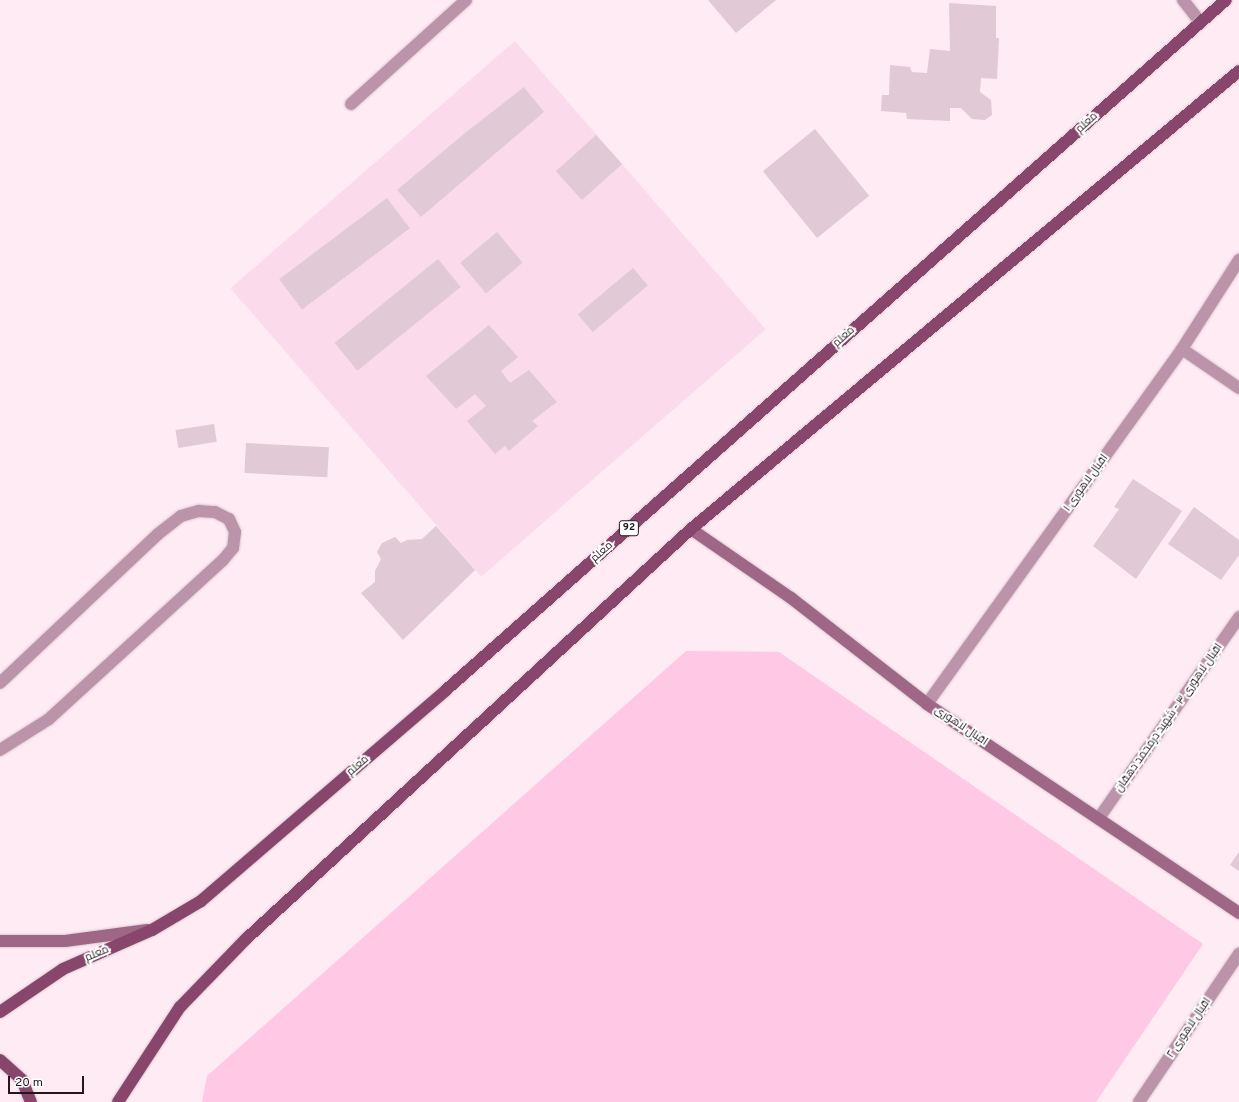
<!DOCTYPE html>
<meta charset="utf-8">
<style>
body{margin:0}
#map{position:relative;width:1239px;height:1102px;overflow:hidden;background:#feebf4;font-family:Overpass,Cairo,sans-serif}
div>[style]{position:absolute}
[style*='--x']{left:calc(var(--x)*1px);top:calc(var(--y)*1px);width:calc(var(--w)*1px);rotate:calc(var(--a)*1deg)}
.built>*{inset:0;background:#fbdbeb;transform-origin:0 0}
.green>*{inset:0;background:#ffc8e5}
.building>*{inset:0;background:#e1c9d5;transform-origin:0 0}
.roads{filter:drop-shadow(0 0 1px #dbc9d2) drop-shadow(0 0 1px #dbc9d2)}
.lane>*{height:12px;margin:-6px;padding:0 6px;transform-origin:6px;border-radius:6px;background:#bc94a9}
.street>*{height:12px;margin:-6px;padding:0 6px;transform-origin:6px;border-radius:6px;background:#bc94a9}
.secondary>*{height:12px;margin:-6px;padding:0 6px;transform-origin:6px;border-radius:6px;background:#9f6786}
.primary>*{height:12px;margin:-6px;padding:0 6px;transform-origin:6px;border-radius:6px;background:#89466d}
span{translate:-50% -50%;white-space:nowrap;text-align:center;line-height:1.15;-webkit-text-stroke:4px #fefefe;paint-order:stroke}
.shield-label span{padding:1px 3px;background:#fefefe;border:1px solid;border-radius:3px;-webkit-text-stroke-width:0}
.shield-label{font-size:10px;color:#21181d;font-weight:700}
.street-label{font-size:11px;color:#21181d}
.scale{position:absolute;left:8px;top:1076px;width:76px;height:18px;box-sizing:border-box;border:2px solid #21181d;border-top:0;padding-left:5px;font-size:12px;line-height:14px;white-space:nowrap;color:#21181d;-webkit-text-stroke:3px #fefefe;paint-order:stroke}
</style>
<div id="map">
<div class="built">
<i style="left:515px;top:41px;width:382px;height:377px;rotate:49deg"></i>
</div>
<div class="green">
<i style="clip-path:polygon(686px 651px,779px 652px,1203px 944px,1096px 1102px,202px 1102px,207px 1076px)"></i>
</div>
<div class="building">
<i style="clip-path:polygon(708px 0,776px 0,736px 33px)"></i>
<i style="clip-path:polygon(949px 3px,996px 6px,996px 38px,999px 38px,997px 79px,981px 78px,980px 92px,991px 100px,992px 115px,985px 120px,972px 119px,961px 108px,950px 108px,950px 121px,907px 119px,906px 113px,881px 111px,882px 95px,889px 95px,890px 65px,910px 67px,912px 72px,927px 73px,930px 49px,950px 51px)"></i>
<i style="clip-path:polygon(524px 87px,544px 112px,421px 217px,397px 190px,465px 133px)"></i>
<i style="left:815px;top:129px;width:86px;height:67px;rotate:51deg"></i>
<i style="left:596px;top:135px;width:39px;height:54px;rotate:48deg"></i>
<i style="left:387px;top:198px;width:38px;height:135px;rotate:53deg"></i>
<i style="left:497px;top:232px;width:40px;height:48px;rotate:50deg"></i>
<i style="left:438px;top:259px;width:36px;height:133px;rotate:51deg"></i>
<i style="left:633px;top:268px;width:23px;height:72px;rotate:50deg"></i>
<i style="clip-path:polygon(489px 325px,518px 357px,501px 371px,510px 383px,529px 370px,557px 402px,532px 421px,538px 426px,509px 451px,505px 446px,495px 454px,467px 421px,486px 406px,475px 394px,456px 409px,426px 376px)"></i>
<i style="left:214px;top:424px;width:18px;height:39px;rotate:81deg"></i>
<i style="left:246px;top:443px;width:83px;height:30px;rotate:3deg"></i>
<i style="clip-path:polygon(1133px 479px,1182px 511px,1136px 579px,1093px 546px,1119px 509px,1114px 507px)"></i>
<i style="clip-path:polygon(1194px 507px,1239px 540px,1239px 555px,1221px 580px,1168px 544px)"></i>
<i style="clip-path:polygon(436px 526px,475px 570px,403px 640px,361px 593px,375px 582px,375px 571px,381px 559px,377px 552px,382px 543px,395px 537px,401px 543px,407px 540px,422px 539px)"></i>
<i style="clip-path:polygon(1239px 852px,1239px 871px,1230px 865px)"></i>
</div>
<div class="roads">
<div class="lane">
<i style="--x:0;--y:683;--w:217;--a:-43.3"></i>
<i style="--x:158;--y:534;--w:29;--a:-38"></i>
<i style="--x:181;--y:516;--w:19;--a:-16"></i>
<i style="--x:199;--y:511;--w:16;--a:4"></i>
<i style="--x:215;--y:512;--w:16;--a:27"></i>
<i style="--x:229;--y:519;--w:14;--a:65"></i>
<i style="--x:235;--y:532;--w:16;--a:97"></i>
<i style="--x:233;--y:548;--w:16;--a:130"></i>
<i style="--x:223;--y:560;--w:236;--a:137.6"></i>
<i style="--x:49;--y:719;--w:58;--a:147.7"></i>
</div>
<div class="street">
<i style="--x:1183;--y:0;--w:28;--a:52"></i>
<i style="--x:351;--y:104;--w:155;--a:-42.1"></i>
<i style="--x:1182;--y:349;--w:69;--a:34.4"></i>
<i style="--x:927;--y:704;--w:437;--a:-54.3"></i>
<i style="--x:1182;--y:349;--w:106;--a:-57.4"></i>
<i style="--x:1099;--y:818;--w:245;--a:-55.1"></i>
<i style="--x:1139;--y:1102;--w:179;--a:-56"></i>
</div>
<div class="secondary">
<i style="--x:691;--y:529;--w:121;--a:34.6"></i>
<i style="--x:791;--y:598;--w:172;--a:37.9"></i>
<i style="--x:927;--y:704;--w:376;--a:33.8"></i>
<i style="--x:0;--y:941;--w:65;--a:0"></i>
<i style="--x:65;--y:941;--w:83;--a:-7.6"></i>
</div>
<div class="primary">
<i style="--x:0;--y:1012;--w:76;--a:-34.3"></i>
<i style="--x:63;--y:969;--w:97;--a:-23.7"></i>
<i style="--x:152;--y:930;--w:57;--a:-30.6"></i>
<i style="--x:201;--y:901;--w:323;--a:-40.7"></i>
<i style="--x:446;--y:690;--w:1041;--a:-41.5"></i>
<i style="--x:0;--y:1060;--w:30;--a:42"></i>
<i style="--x:22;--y:1080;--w:24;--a:68"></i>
<i style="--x:118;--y:1102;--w:113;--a:-56.9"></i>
<i style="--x:180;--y:1007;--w:95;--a:-45.9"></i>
<i style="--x:246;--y:939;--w:605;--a:-42.66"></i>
<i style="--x:691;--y:529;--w:714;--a:-39.89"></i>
</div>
</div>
<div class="shield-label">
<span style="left:629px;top:528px">92</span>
</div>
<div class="street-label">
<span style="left:1087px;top:123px;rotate:-42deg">معلم</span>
<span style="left:844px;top:337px;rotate:-42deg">معلم</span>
<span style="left:1086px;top:483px;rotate:-54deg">اقبال لاهوری ۱</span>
<span style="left:602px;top:552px;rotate:-42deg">معلم</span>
<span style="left:1169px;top:718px;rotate:-55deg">اقبال لاهوری ۳ - شهید درمحمد دهقان</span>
<span style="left:961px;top:726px;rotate:34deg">اقبال لاهوری</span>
<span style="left:358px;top:766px;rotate:-41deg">معلم</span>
<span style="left:97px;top:954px;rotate:-23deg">معلم</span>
<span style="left:1189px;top:1028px;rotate:-56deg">اقبال لاهوری ۲</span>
</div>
<div class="scale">20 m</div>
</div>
